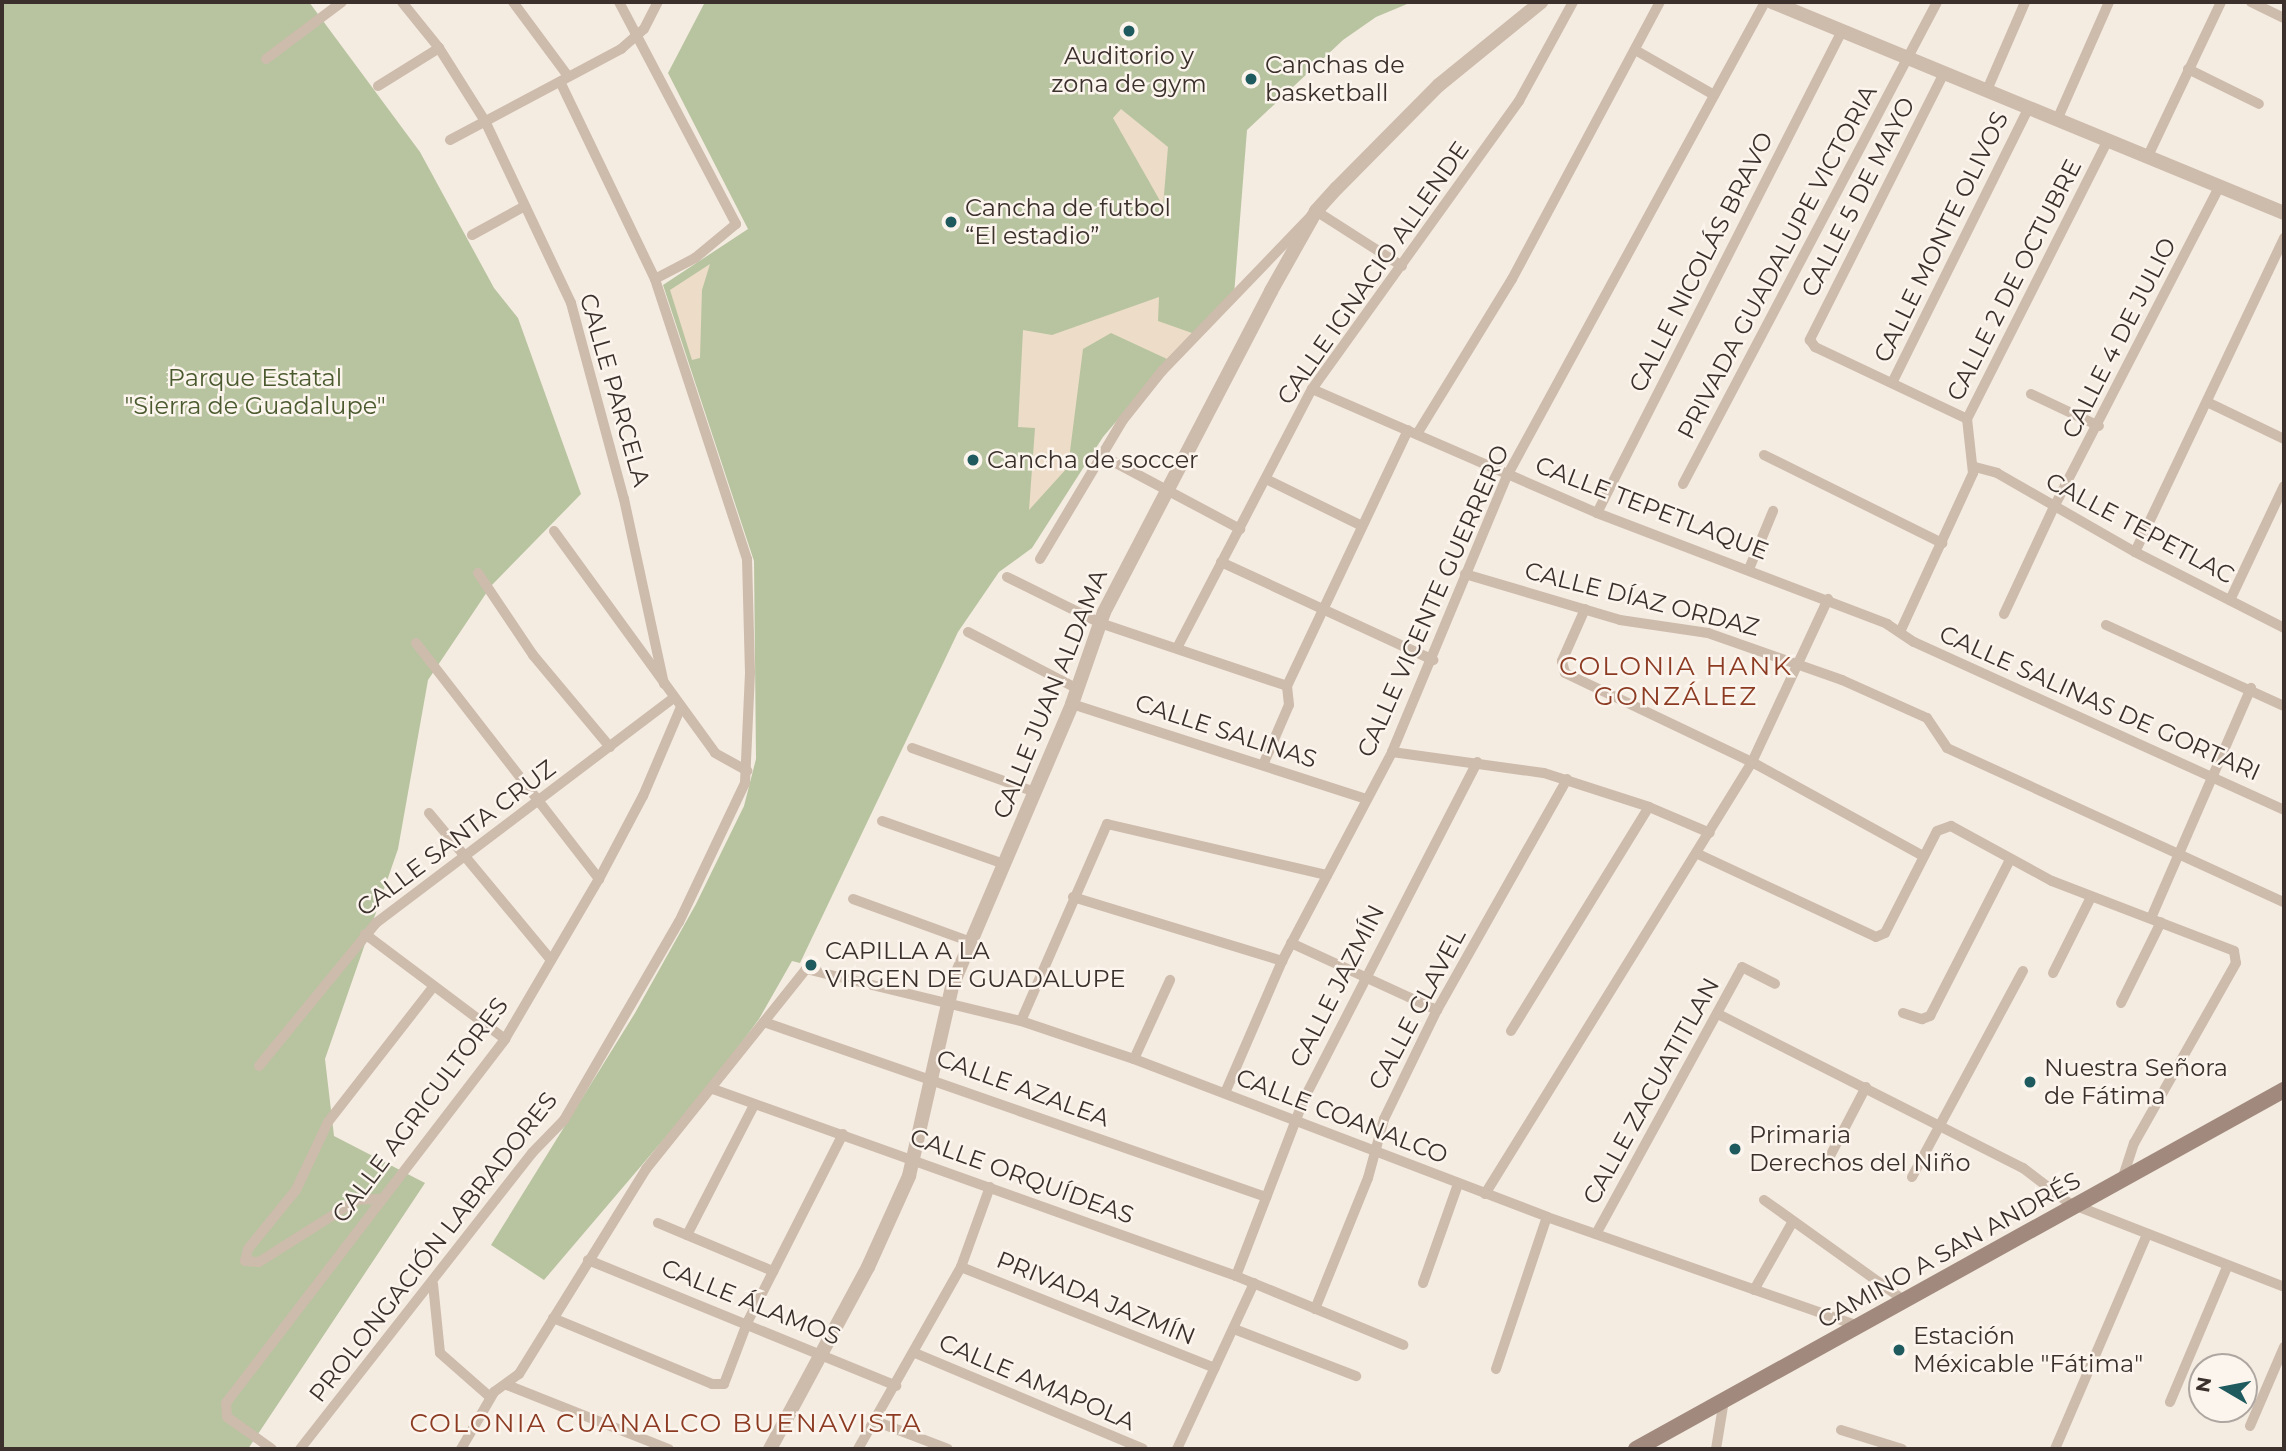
<!DOCTYPE html>
<meta charset="utf-8">
<style>
body{margin:0}
#map{position:relative;width:2286px;height:1451px;overflow:hidden;background:#f4ebe1;font-family:Montserrat,sans-serif}
div>[style]{position:absolute}
[style*='--x']{left:calc(var(--x)*1px);top:calc(var(--y)*1px);width:calc(var(--w)*1px);rotate:calc(var(--a)*1deg)}
.green>*{inset:0;background:#b8c4a0}
.plaza>*{inset:0;background:#ecdcc8}
.minor>*{height:10px;margin:-5px;padding:0 5px;transform-origin:5px;border-radius:5px;background:#cdbbac}
.tertiary>*{height:14px;margin:-7px;padding:0 7px;transform-origin:7px;border-radius:7px;background:#cdbbac}
.secondary>*{height:16px;margin:-8px;padding:0 8px;transform-origin:8px;border-radius:8px;background:#a18a7d}
.dots>*{width:19px;height:19px;translate:-50% -50%;box-sizing:border-box;border:4px solid #fbf5ee;border-radius:50%}
span{translate:-50% -50%;white-space:nowrap;text-align:center;line-height:1.15;-webkit-text-stroke:5px #fbf5ee;paint-order:stroke}
.poi-label{font-size:24px;color:#3b302b}
.left{translate:0 -50%;text-align:left}
.street-label{font-size:24px;color:#3b302b}
.park-label{font-size:24px;color:#4a5a2e}
.neighbourhood-label{font-size:26px;color:#8c3b22;letter-spacing:2px}
.frame{position:absolute;inset:0;border:4px solid #3b302b;pointer-events:none}
.north{position:absolute;left:2188px;top:1353px;width:70px;height:70px;box-sizing:border-box;background:#fbf5ee;border:2px solid #aea6a0;border-radius:50%;rotate:280deg;font-size:19px;font-weight:700;line-height:28px;text-align:center;color:#3b302b}
.north::after{content:'';display:block;margin:auto;width:24px;height:32px;background:#1f5a5e;clip-path:polygon(50% 0,100% 100%,50% 72%,0 100%)}
</style>
<div id="map">
<div class="green">
<i style="clip-path:polygon(2px 2px,309px 2px,420px 152px,494px 288px,518px 318px,581px 494px,491px 586px,428px 680px,398px 849px,325px 1059px,334px 1136px,425px 1183px,248px 1449px,2px 1449px)"></i>
<i style="clip-path:polygon(705px 2px,1412px 2px,1376px 17px,1343px 40px,1247px 130px,1234px 295px,1160px 370px,1103px 437px,1032px 548px,999px 572px,958px 632px,800px 963px,792px 961px,759px 1019px,710px 1085px,544px 1280px,491px 1245px,635px 1013px,696px 904px,744px 806px,756px 759px,754px 561px,663px 285px,748px 229px,668px 73px)"></i>
</div>
<div class="plaza">
<i style="clip-path:polygon(1121px 109px,1168px 147px,1163px 206px,1113px 118px)"></i>
<i style="clip-path:polygon(710px 264px,702px 290px,700px 358px,692px 360px,670px 290px)"></i>
<i style="clip-path:polygon(1159px 297px,1158px 321px,1192px 333px,1167px 359px,1111px 333px,1083px 349px,1068px 467px,1029px 510px,1035px 428px,1018px 427px,1023px 330px,1052px 335px)"></i>
</div>
<div class="minor">
<i style="--x:402;--y:2;--w:59;--a:51.2"></i>
<i style="--x:439;--y:48;--w:86;--a:57.8"></i>
<i style="--x:485;--y:121;--w:201;--a:64.7"></i>
<i style="--x:571;--y:303;--w:203;--a:74.9"></i>
<i style="--x:624;--y:499;--w:189;--a:77.8"></i>
<i style="--x:513;--y:2;--w:92;--a:53.4"></i>
<i style="--x:619;--y:2;--w:251;--a:62.2"></i>
<i style="--x:736;--y:224;--w:53;--a:140.3"></i>
<i style="--x:695;--y:258;--w:45;--a:152.3"></i>
<i style="--x:2251;--y:2;--w:37;--a:26"></i>
<i style="--x:1637;--y:51;--w:89;--a:29.7"></i>
<i style="--x:266;--y:59;--w:95;--a:-36.9"></i>
<i style="--x:2188;--y:69;--w:79;--a:26.2"></i>
<i style="--x:1944;--y:73;--w:299;--a:116.7"></i>
<i style="--x:1810;--y:340;--w:9;--a:54"></i>
<i style="--x:1815;--y:347;--w:168;--a:25.3"></i>
<i style="--x:378;--y:86;--w:72;--a:-31.9"></i>
<i style="--x:1987;--y:90;--w:96;--a:-66.6"></i>
<i style="--x:2057;--y:120;--w:129;--a:-66.2"></i>
<i style="--x:450;--y:140;--w:194;--a:-28"></i>
<i style="--x:621;--y:49;--w:30;--a:-41"></i>
<i style="--x:644;--y:29;--w:30;--a:-63"></i>
<i style="--x:2147;--y:158;--w:173;--a:-64.6"></i>
<i style="--x:472;--y:235;--w:60;--a:-28.7"></i>
<i style="--x:1892;--y:383;--w:306;--a:-63.6"></i>
<i style="--x:1312;--y:389;--w:311;--a:23.5"></i>
<i style="--x:1597;--y:513;--w:311;--a:20.9"></i>
<i style="--x:1887;--y:624;--w:32;--a:34"></i>
<i style="--x:1914;--y:642;--w:406;--a:24.4"></i>
<i style="--x:2031;--y:394;--w:75;--a:25.2"></i>
<i style="--x:2207;--y:402;--w:85;--a:25.7"></i>
<i style="--x:1417;--y:434;--w:182;--a:-58.5"></i>
<i style="--x:1512;--y:279;--w:314;--a:-61.9"></i>
<i style="--x:1099;--y:454;--w:160;--a:28"></i>
<i style="--x:1764;--y:455;--w:199;--a:26.3"></i>
<i style="--x:1975;--y:467;--w:23;--a:15"></i>
<i style="--x:1997;--y:473;--w:159;--a:29.8"></i>
<i style="--x:2135;--y:552;--w:167;--a:27"></i>
<i style="--x:1266;--y:479;--w:107;--a:26.1"></i>
<i style="--x:1683;--y:484;--w:545;--a:-62.21"></i>
<i style="--x:1597;--y:513;--w:541;--a:-63.06"></i>
<i style="--x:554;--y:531;--w:274;--a:54"></i>
<i style="--x:715;--y:753;--w:37;--a:29"></i>
<i style="--x:2135;--y:552;--w:348;--a:-64.6"></i>
<i style="--x:1040;--y:559;--w:162;--a:-59.2"></i>
<i style="--x:1123;--y:420;--w:63;--a:-51.5"></i>
<i style="--x:1162;--y:371;--w:222;--a:-46.1"></i>
<i style="--x:1316;--y:211;--w:102;--a:32.6"></i>
<i style="--x:1221;--y:562;--w:234;--a:24.8"></i>
<i style="--x:1749;--y:569;--w:63;--a:-67.5"></i>
<i style="--x:478;--y:573;--w:99;--a:56.1"></i>
<i style="--x:533;--y:655;--w:120;--a:50.1"></i>
<i style="--x:1465;--y:574;--w:162;--a:16.5"></i>
<i style="--x:1620;--y:620;--w:89;--a:8.4"></i>
<i style="--x:1708;--y:633;--w:142;--a:19.3"></i>
<i style="--x:1842;--y:680;--w:93;--a:24.1"></i>
<i style="--x:1927;--y:718;--w:36;--a:56"></i>
<i style="--x:1947;--y:748;--w:371;--a:24.6"></i>
<i style="--x:1007;--y:577;--w:104;--a:26.3"></i>
<i style="--x:1100;--y:623;--w:197;--a:18.6"></i>
<i style="--x:2230;--y:600;--w:126;--a:-64.7"></i>
<i style="--x:1585;--y:609;--w:57;--a:113.9"></i>
<i style="--x:1562;--y:661;--w:12;--a:76"></i>
<i style="--x:1565;--y:673;--w:207;--a:25.5"></i>
<i style="--x:1752;--y:762;--w:195;--a:28.8"></i>
<i style="--x:2004;--y:614;--w:118;--a:-65"></i>
<i style="--x:2054;--y:507;--w:360;--a:-62.7"></i>
<i style="--x:2106;--y:625;--w:196;--a:24.5"></i>
<i style="--x:968;--y:632;--w:124;--a:27.4"></i>
<i style="--x:1900;--y:632;--w:175;--a:-65.3"></i>
<i style="--x:1973;--y:473;--w:54;--a:-96.3"></i>
<i style="--x:1967;--y:419;--w:310;--a:-63.2"></i>
<i style="--x:416;--y:643;--w:299;--a:52.2"></i>
<i style="--x:1177;--y:648;--w:292;--a:-62.5"></i>
<i style="--x:1312;--y:389;--w:355;--a:-54.3"></i>
<i style="--x:1519;--y:101;--w:113;--a:-61.4"></i>
<i style="--x:1072;--y:704;--w:310;--a:17.9"></i>
<i style="--x:912;--y:748;--w:131;--a:19.7"></i>
<i style="--x:1392;--y:752;--w:153;--a:7.9"></i>
<i style="--x:1544;--y:773;--w:110;--a:17.9"></i>
<i style="--x:1649;--y:807;--w:66;--a:23.1"></i>
<i style="--x:1263;--y:765;--w:65;--a:-66.6"></i>
<i style="--x:1289;--y:705;--w:19;--a:-96"></i>
<i style="--x:1287;--y:686;--w:283;--a:-64.7"></i>
<i style="--x:429;--y:813;--w:191;--a:50.3"></i>
<i style="--x:882;--y:821;--w:129;--a:19.4"></i>
<i style="--x:1698;--y:854;--w:196;--a:25"></i>
<i style="--x:1876;--y:937;--w:10;--a:-24"></i>
<i style="--x:1885;--y:933;--w:114;--a:-63"></i>
<i style="--x:1937;--y:831;--w:15;--a:-20"></i>
<i style="--x:1951;--y:826;--w:115;--a:28.6"></i>
<i style="--x:2052;--y:881;--w:195;--a:21"></i>
<i style="--x:2234;--y:951;--w:12;--a:81"></i>
<i style="--x:2236;--y:963;--w:207;--a:119.5"></i>
<i style="--x:2134;--y:1143;--w:39;--a:108"></i>
<i style="--x:1073;--y:897;--w:219;--a:17"></i>
<i style="--x:853;--y:899;--w:126;--a:20"></i>
<i style="--x:2151;--y:918;--w:251;--a:-66.5"></i>
<i style="--x:365;--y:934;--w:175;--a:36.9"></i>
<i style="--x:1291;--y:943;--w:161;--a:24.7"></i>
<i style="--x:2053;--y:973;--w:85;--a:-63.4"></i>
<i style="--x:2121;--y:1003;--w:90;--a:-63.7"></i>
<i style="--x:1903;--y:1013;--w:20;--a:18"></i>
<i style="--x:1922;--y:1019;--w:9;--a:-21"></i>
<i style="--x:1930;--y:1016;--w:175;--a:-62.9"></i>
<i style="--x:1718;--y:1014;--w:342;--a:26.8"></i>
<i style="--x:2023;--y:1168;--w:58;--a:37.3"></i>
<i style="--x:2069;--y:1203;--w:231;--a:21.3"></i>
<i style="--x:1021;--y:1021;--w:215;--a:-66.4"></i>
<i style="--x:1107;--y:824;--w:226;--a:13.1"></i>
<i style="--x:764;--y:1022;--w:532;--a:19.22"></i>
<i style="--x:1511;--y:1031;--w:263;--a:-58.4"></i>
<i style="--x:1134;--y:1059;--w:87;--a:-65.5"></i>
<i style="--x:259;--y:1066;--w:185;--a:-50.7"></i>
<i style="--x:376;--y:923;--w:373;--a:-37.1"></i>
<i style="--x:713;--y:1089;--w:555;--a:19.67"></i>
<i style="--x:1236;--y:1276;--w:181;--a:22.4"></i>
<i style="--x:1225;--y:1093;--w:144;--a:-66.6"></i>
<i style="--x:1282;--y:961;--w:236;--a:-62.2"></i>
<i style="--x:1392;--y:752;--w:301;--a:-67.4"></i>
<i style="--x:1508;--y:474;--w:537;--a:-61.43"></i>
<i style="--x:1829;--y:1158;--w:80;--a:-62.5"></i>
<i style="--x:1912;--y:1177;--w:234;--a:-61.7"></i>
<i style="--x:1485;--y:1194;--w:508;--a:-58.28"></i>
<i style="--x:1752;--y:762;--w:180;--a:-65"></i>
<i style="--x:380;--y:1199;--w:23;--a:178"></i>
<i style="--x:357;--y:1200;--w:116;--a:147.7"></i>
<i style="--x:259;--y:1262;--w:14;--a:-176"></i>
<i style="--x:245;--y:1261;--w:12;--a:-76"></i>
<i style="--x:248;--y:1249;--w:76;--a:-50.9"></i>
<i style="--x:296;--y:1190;--w:75;--a:-64.8"></i>
<i style="--x:328;--y:1122;--w:172;--a:-52.1"></i>
<i style="--x:1764;--y:1200;--w:173;--a:35.6"></i>
<i style="--x:658;--y:1223;--w:125;--a:22.7"></i>
<i style="--x:1596;--y:1234;--w:304;--a:-61.3"></i>
<i style="--x:1742;--y:967;--w:37;--a:27"></i>
<i style="--x:687;--y:1235;--w:146;--a:-62.7"></i>
<i style="--x:588;--y:1260;--w:333;--a:22.2"></i>
<i style="--x:961;--y:1267;--w:273;--a:21.7"></i>
<i style="--x:1236;--y:1276;--w:190;--a:-69"></i>
<i style="--x:1304;--y:1099;--w:379;--a:-62.8"></i>
<i style="--x:1423;--y:1283;--w:105;--a:-70.5"></i>
<i style="--x:433;--y:1284;--w:69;--a:84.2"></i>
<i style="--x:440;--y:1353;--w:67;--a:41.3"></i>
<i style="--x:1754;--y:1290;--w:79;--a:-60.5"></i>
<i style="--x:1315;--y:1309;--w:141;--a:-68"></i>
<i style="--x:1368;--y:1178;--w:61;--a:-74.8"></i>
<i style="--x:1384;--y:1119;--w:121;--a:-64.1"></i>
<i style="--x:1437;--y:1010;--w:265;--a:-60.6"></i>
<i style="--x:553;--y:1318;--w:172;--a:22.5"></i>
<i style="--x:712;--y:1384;--w:12;--a:0"></i>
<i style="--x:724;--y:1384;--w:65;--a:-69.3"></i>
<i style="--x:747;--y:1323;--w:212;--a:-63.1"></i>
<i style="--x:1234;--y:1329;--w:131;--a:21.1"></i>
<i style="--x:915;--y:1353;--w:247;--a:22.8"></i>
<i style="--x:1496;--y:1369;--w:160;--a:-71.5"></i>
<i style="--x:507;--y:1385;--w:174;--a:21.6"></i>
<i style="--x:2170;--y:1402;--w:147;--a:-67.1"></i>
<i style="--x:875;--y:1421;--w:78;--a:21"></i>
<i style="--x:2250;--y:1426;--w:86;--a:-66.7"></i>
<i style="--x:1841;--y:1430;--w:64;--a:17.3"></i>
<i style="--x:272;--y:1449;--w:55;--a:-144.6"></i>
<i style="--x:227;--y:1417;--w:14;--a:-94"></i>
<i style="--x:226;--y:1403;--w:459;--a:-52.5"></i>
<i style="--x:505;--y:1039;--w:186;--a:-59.6"></i>
<i style="--x:599;--y:879;--w:94;--a:-62.1"></i>
<i style="--x:643;--y:796;--w:97;--a:-66.9"></i>
<i style="--x:300;--y:1449;--w:376;--a:-51.9"></i>
<i style="--x:532;--y:1153;--w:46;--a:-45.9"></i>
<i style="--x:564;--y:1120;--w:229;--a:-59.9"></i>
<i style="--x:679;--y:922;--w:154;--a:-64.6"></i>
<i style="--x:745;--y:783;--w:110;--a:-87.4"></i>
<i style="--x:750;--y:673;--w:114;--a:-91.5"></i>
<i style="--x:747;--y:559;--w:295;--a:-108.2"></i>
<i style="--x:655;--y:279;--w:219;--a:-115.7"></i>
<i style="--x:461;--y:1449;--w:66;--a:-59.9"></i>
<i style="--x:494;--y:1392;--w:31;--a:-36"></i>
<i style="--x:519;--y:1374;--w:241;--a:-58.2"></i>
<i style="--x:646;--y:1169;--w:256;--a:-51.3"></i>
<i style="--x:806;--y:969;--w:221;--a:13.6"></i>
<i style="--x:1021;--y:1021;--w:119;--a:18.6"></i>
<i style="--x:1134;--y:1059;--w:442;--a:20.9"></i>
<i style="--x:1547;--y:1217;--w:330;--a:19.3"></i>
<i style="--x:858;--y:1449;--w:209;--a:-60.5"></i>
<i style="--x:961;--y:1267;--w:85;--a:-70.1"></i>
<i style="--x:1177;--y:1449;--w:183;--a:-65.1"></i>
<i style="--x:1716;--y:1449;--w:50;--a:-80.7"></i>
<i style="--x:2055;--y:1449;--w:234;--a:-66.8"></i>
</div>
<div class="tertiary">
<i style="--x:1772;--y:2;--w:554;--a:22.4"></i>
<i style="--x:770;--y:1449;--w:207;--a:-61.7"></i>
<i style="--x:868;--y:1267;--w:100;--a:-65.7"></i>
<i style="--x:909;--y:1176;--w:195;--a:-77.2"></i>
<i style="--x:952;--y:986;--w:306;--a:-66.9"></i>
<i style="--x:1072;--y:704;--w:97;--a:-70.8"></i>
<i style="--x:1104;--y:612;--w:362;--a:-62.5"></i>
<i style="--x:1271;--y:291;--w:92;--a:-60.6"></i>
<i style="--x:1316;--y:211;--w:31;--a:-48"></i>
<i style="--x:1337;--y:188;--w:145;--a:-45.3"></i>
<i style="--x:1439;--y:85;--w:132;--a:-39.1"></i>
</div>
<div class="secondary">
<i style="--x:1636;--y:1449;--w:741;--a:-28.99"></i>
</div>
<div class="dots">
<i style="left:1129px;top:31px;background:#1f5a5e"></i>
<i style="left:1251px;top:79px;background:#1f5a5e"></i>
<i style="left:951px;top:222px;background:#1f5a5e"></i>
<i style="left:973px;top:460px;background:#1f5a5e"></i>
<i style="left:811px;top:965px;background:#1f5a5e"></i>
<i style="left:2030px;top:1082px;background:#1f5a5e"></i>
<i style="left:1735px;top:1149px;background:#1f5a5e"></i>
<i style="left:1899px;top:1350px;background:#1f5a5e"></i>
</div>
<div class="poi-label">
<span style="left:1129px;top:70px">Auditorio y<br>zona de gym</span>
<span class="left" style="left:1265px;top:79px">Canchas de<br>basketball</span>
<span class="left" style="left:965px;top:222px">Cancha de futbol<br>“El estadio”</span>
<span class="left" style="left:987px;top:460px">Cancha de soccer</span>
<span class="left" style="left:825px;top:965px">CAPILLA A LA<br>VIRGEN DE GUADALUPE</span>
<span class="left" style="left:2044px;top:1082px">Nuestra Señora<br>de Fátima</span>
<span class="left" style="left:1749px;top:1149px">Primaria<br>Derechos del Niño</span>
<span class="left" style="left:1913px;top:1350px">Estación<br>Méxicable "Fátima"</span>
</div>
<div class="street-label">
<span style="left:1858px;top:197px;rotate:-63deg">CALLE 5 DE MAYO</span>
<span style="left:1941px;top:237px;rotate:-64deg">CALLE MONTE OLIVOS</span>
<span style="left:1701px;top:262px;rotate:-63deg">CALLE NICOLÁS BRAVO</span>
<span style="left:1777px;top:262px;rotate:-62deg">PRIVADA GUADALUPE VICTORIA</span>
<span style="left:1373px;top:273px;rotate:-55deg">CALLE IGNACIO ALLENDE</span>
<span style="left:2014px;top:280px;rotate:-63deg">CALLE 2 DE OCTUBRE</span>
<span style="left:2119px;top:338px;rotate:-63deg">CALLE 4 DE JULIO</span>
<span style="left:615px;top:390px;rotate:74deg">CALLE PARCELA</span>
<span style="left:1652px;top:508px;rotate:21deg">CALLE TEPETLAQUE</span>
<span style="left:2140px;top:528px;rotate:28deg">CALLE TEPETLAC</span>
<span style="left:1642px;top:599px;rotate:14deg">CALLE DÍAZ ORDAZ</span>
<span style="left:1433px;top:601px;rotate:-66deg">CALLE VICENTE GUERRERO</span>
<span style="left:1050px;top:694px;rotate:-68deg">CALLE JUAN ALDAMA</span>
<span style="left:2100px;top:703px;rotate:24deg">CALLE SALINAS DE GORTARI</span>
<span style="left:1226px;top:731px;rotate:18deg">CALLE SALINAS</span>
<span style="left:456px;top:838px;rotate:-37deg">CALLE SANTA CRUZ</span>
<span style="left:1337px;top:986px;rotate:-63deg">CALLE JAZMÍN</span>
<span style="left:1417px;top:1009px;rotate:-62deg">CALLE CLAVEL</span>
<span style="left:1023px;top:1088px;rotate:20deg">CALLE AZALEA</span>
<span style="left:1651px;top:1091px;rotate:-61deg">CALLE ZACUATITLAN</span>
<span style="left:420px;top:1110px;rotate:-53deg">CALLE AGRICULTORES</span>
<span style="left:1342px;top:1116px;rotate:21deg">CALLE COANALCO</span>
<span style="left:1022px;top:1176px;rotate:20deg">CALLE ORQUÍDEAS</span>
<span style="left:433px;top:1247px;rotate:-52deg">PROLONGACIÓN LABRADORES</span>
<span style="left:1949px;top:1250px;rotate:-29deg">CAMINO A SAN ANDRÉS</span>
<span style="left:1096px;top:1298px;rotate:22deg">PRIVADA JAZMÍN</span>
<span style="left:751px;top:1302px;rotate:22deg">CALLE ÁLAMOS</span>
<span style="left:1037px;top:1382px;rotate:23deg">CALLE AMAPOLA</span>
</div>
<div class="park-label">
<span style="left:255px;top:392px">Parque Estatal<br>"Sierra de Guadalupe"</span>
</div>
<div class="neighbourhood-label">
<span style="left:1676px;top:682px">COLONIA HANK<br>GONZÁLEZ</span>
<span style="left:666px;top:1424px">COLONIA CUANALCO BUENAVISTA</span>
</div>
<div class="frame"></div>
<div class="north">N</div>
</div>
